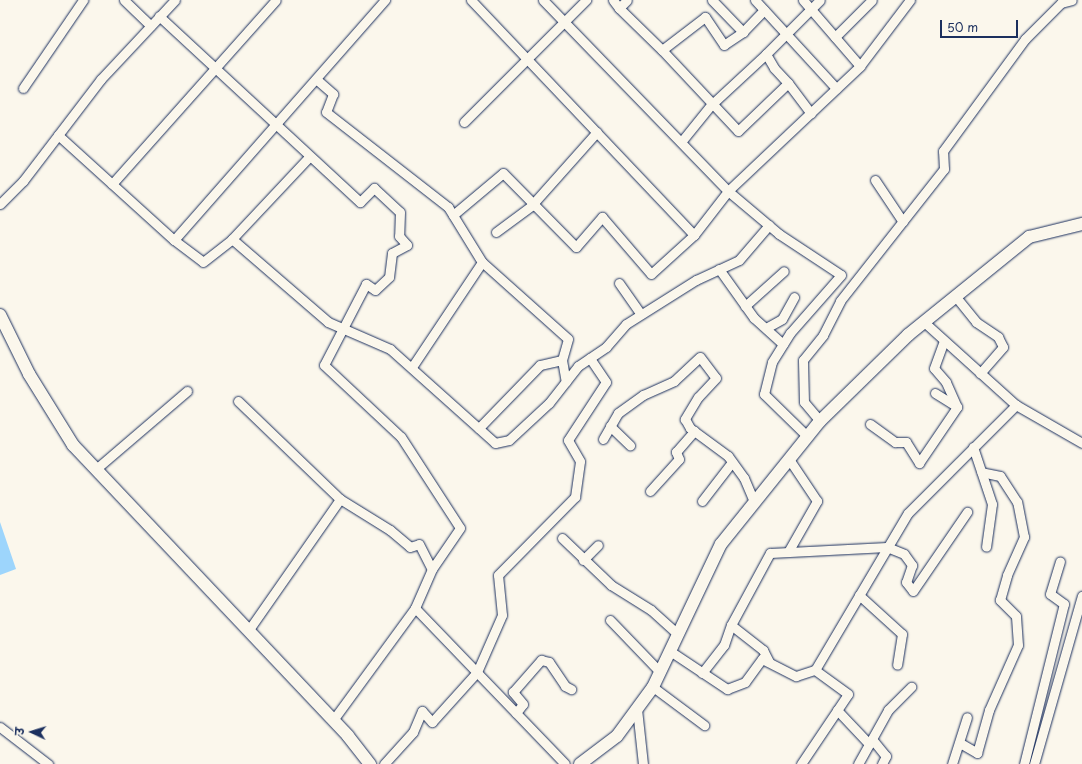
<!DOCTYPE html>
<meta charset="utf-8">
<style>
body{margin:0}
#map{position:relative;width:1082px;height:764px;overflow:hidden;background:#fbf7ec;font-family:"Playpen Sans","Playpen Sans Deva",sans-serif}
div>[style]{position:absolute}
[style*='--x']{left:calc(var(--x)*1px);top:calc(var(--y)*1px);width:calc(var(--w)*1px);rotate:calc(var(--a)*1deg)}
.water>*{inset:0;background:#9dd5fc}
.roads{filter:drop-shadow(0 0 1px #1b2f5e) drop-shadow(0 0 1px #1b2f5e)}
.street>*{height:9px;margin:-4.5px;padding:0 4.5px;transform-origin:4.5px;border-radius:4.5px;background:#fbf7ec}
.secondary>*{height:12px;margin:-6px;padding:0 6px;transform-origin:6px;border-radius:6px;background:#fbf7ec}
span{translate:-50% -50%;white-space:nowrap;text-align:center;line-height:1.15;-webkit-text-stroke:3px #fbf7ec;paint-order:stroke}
.north{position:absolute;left:12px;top:712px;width:40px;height:40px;-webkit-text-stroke:3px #fbf7ec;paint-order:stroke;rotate:274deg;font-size:11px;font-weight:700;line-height:16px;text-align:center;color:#1b2f5e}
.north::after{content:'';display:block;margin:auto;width:14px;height:18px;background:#1b2f5e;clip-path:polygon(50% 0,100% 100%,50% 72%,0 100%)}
.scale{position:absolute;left:940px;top:20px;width:78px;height:18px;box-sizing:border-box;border:2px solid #1b2f5e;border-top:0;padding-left:5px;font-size:12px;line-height:14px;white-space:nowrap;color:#1b2f5e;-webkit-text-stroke:3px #fbf7ec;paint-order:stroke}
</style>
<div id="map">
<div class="water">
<i style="clip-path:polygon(0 522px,16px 569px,0 575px)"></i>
</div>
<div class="roads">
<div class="street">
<i style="--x:124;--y:0;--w:37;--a:44"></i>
<i style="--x:471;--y:0;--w:324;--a:46.5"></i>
<i style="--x:543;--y:0;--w:266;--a:45.9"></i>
<i style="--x:728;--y:191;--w:67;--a:40.1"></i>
<i style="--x:779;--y:234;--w:74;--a:33.5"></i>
<i style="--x:841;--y:275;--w:77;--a:131.3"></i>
<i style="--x:790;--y:333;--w:34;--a:122"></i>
<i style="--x:772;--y:362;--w:33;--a:104"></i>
<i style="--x:764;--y:394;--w:60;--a:44.3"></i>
<i style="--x:613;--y:0;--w:10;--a:53"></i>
<i style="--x:619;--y:8;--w:11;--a:-45"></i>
<i style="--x:712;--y:0;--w:45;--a:45.9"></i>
<i style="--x:755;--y:0;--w:120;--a:47.4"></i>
<i style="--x:803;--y:0;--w:87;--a:49.2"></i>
<i style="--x:619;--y:8;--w:60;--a:44.3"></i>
<i style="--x:764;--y:10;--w:30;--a:134"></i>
<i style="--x:743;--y:32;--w:23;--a:146"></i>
<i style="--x:724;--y:45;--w:34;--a:-124"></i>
<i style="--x:705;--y:17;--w:54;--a:142.5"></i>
<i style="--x:662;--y:50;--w:111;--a:46.8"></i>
<i style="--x:738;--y:131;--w:69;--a:-43.8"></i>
<i style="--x:788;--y:83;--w:38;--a:53"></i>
<i style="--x:159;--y:16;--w:274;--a:42.8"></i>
<i style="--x:360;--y:202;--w:20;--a:-45"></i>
<i style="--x:374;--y:188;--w:35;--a:43"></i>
<i style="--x:400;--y:212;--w:24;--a:92"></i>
<i style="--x:399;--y:236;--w:12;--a:48"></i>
<i style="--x:407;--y:245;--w:17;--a:152"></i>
<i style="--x:392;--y:253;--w:24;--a:97"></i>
<i style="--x:389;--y:277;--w:19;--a:137"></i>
<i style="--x:375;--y:290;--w:11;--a:-146"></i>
<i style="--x:366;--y:284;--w:91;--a:117.4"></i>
<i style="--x:324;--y:365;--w:105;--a:43.1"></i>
<i style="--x:401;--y:437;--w:108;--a:57"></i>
<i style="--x:460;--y:528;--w:50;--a:124.3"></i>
<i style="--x:432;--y:569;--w:43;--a:113.6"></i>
<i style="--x:415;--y:608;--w:139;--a:126.2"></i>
<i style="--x:835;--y:37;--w:52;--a:-45"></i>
<i style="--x:766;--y:54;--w:76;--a:-45"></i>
<i style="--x:316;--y:79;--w:23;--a:41"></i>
<i style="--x:333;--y:94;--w:19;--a:111"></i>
<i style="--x:326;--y:112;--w:155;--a:37.9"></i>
<i style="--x:448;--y:207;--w:65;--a:58.3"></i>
<i style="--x:482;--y:262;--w:115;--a:41.8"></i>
<i style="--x:568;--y:339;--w:22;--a:106"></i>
<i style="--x:562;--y:360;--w:23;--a:167"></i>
<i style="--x:540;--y:365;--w:88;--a:134.1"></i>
<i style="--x:23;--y:88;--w:107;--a:-55.7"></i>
<i style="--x:464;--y:122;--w:173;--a:-45"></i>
<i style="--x:58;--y:135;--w:156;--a:42.2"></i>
<i style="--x:174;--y:240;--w:320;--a:-48.7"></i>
<i style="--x:681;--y:142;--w:48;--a:-51"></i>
<i style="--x:711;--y:105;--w:75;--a:-42.8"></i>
<i style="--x:766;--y:54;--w:16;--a:60"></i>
<i style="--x:774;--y:68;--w:21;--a:47"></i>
<i style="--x:875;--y:180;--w:50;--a:56.3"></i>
<i style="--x:112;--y:184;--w:246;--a:-48.3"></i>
<i style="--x:0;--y:204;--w:33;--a:-45"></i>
<i style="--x:23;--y:181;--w:128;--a:-52.6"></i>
<i style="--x:101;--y:79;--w:108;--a:-46.9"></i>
<i style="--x:453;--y:215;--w:65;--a:-40"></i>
<i style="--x:503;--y:173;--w:104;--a:45.4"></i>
<i style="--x:576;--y:247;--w:40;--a:-49"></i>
<i style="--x:602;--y:217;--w:75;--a:49.3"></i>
<i style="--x:651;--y:274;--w:58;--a:-42.2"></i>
<i style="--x:694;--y:235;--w:56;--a:-52.3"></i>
<i style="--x:728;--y:191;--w:182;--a:-43.4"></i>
<i style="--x:860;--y:66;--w:83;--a:-52.9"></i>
<i style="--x:496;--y:232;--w:44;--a:-36.6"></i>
<i style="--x:531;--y:206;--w:99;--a:-48.3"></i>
<i style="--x:232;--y:239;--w:112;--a:-46.8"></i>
<i style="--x:174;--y:240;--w:36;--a:37"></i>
<i style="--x:203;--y:262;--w:37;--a:-38"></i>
<i style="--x:232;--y:239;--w:127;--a:40.8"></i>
<i style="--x:328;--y:322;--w:68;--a:23.5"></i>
<i style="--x:390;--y:349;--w:141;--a:41.8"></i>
<i style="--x:495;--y:443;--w:14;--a:-12"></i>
<i style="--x:509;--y:440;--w:54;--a:-42.8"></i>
<i style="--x:549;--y:403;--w:47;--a:-51.9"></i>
<i style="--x:578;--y:366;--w:34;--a:-34"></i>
<i style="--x:606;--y:347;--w:30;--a:-49"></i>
<i style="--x:626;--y:324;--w:83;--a:-32.2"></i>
<i style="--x:696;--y:280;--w:47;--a:-24.9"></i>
<i style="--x:739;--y:260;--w:46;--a:-49.4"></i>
<i style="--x:719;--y:269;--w:60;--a:54.5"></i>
<i style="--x:754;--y:318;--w:39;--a:42"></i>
<i style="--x:619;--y:283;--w:38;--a:55"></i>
<i style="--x:956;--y:297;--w:32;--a:51"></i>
<i style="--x:976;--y:322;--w:27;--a:34"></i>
<i style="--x:998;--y:337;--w:11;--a:63"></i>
<i style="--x:1003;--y:347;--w:35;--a:131"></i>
<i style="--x:745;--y:306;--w:52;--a:-41.9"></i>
<i style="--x:924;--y:322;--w:124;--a:42.1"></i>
<i style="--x:766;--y:328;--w:18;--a:-29"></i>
<i style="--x:782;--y:319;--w:25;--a:-61"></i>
<i style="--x:562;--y:360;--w:22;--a:80"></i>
<i style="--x:412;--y:367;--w:126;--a:-56.3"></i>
<i style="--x:935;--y:393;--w:26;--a:32"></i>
<i style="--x:238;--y:401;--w:141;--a:43.9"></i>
<i style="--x:340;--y:499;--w:59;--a:31.8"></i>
<i style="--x:390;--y:530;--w:26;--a:40"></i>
<i style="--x:410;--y:547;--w:9;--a:-18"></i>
<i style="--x:419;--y:544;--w:28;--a:63"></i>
<i style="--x:820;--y:421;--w:25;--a:-130"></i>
<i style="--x:804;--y:402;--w:42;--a:-91.4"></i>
<i style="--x:803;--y:360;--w:32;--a:-51"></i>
<i style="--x:823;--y:335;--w:38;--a:-63"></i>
<i style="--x:840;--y:301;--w:168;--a:-51.8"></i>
<i style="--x:944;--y:169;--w:18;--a:-93"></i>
<i style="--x:943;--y:151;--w:139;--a:-53.8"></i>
<i style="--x:1025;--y:39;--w:51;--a:-45"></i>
<i style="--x:1061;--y:3;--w:11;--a:-15"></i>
<i style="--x:870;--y:424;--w:31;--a:36"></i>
<i style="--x:895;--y:442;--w:11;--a:0"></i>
<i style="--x:906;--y:442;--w:25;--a:58"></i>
<i style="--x:919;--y:463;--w:68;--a:-55.8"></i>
<i style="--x:957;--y:407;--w:27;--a:-114"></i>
<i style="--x:946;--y:382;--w:18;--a:-131"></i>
<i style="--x:934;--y:368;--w:29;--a:-70"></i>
<i style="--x:610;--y:426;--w:28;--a:44"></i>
<i style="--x:603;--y:439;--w:30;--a:-60"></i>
<i style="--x:618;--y:413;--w:31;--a:-36"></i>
<i style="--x:643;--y:395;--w:34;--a:-24"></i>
<i style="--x:674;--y:381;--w:35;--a:-43"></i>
<i style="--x:700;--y:357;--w:26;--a:53"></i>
<i style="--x:716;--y:378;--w:26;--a:133"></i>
<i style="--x:698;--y:397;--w:26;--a:121"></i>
<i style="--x:685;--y:419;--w:10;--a:61"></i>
<i style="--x:690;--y:428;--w:47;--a:36.4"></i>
<i style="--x:728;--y:456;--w:27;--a:54"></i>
<i style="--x:744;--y:478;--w:26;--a:67"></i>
<i style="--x:973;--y:447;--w:60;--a:71.6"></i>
<i style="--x:992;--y:504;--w:43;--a:97.9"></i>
<i style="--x:96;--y:469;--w:120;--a:-40.6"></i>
<i style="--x:650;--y:491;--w:43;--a:-47.8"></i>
<i style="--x:679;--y:459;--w:8;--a:-113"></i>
<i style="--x:676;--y:452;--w:28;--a:-49"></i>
<i style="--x:702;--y:501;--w:49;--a:-52.4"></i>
<i style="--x:562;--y:538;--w:68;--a:43.8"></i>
<i style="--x:611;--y:585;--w:47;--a:32"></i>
<i style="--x:651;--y:610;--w:36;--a:42"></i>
<i style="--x:788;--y:552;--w:59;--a:-60.4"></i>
<i style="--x:817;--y:501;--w:50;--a:-123.7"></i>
<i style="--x:583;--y:560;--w:21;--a:-45"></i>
<i style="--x:859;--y:595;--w:58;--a:42.2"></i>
<i style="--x:902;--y:634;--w:31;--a:99"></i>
<i style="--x:415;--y:608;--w:216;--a:46.1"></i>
<i style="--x:610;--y:620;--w:72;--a:46.1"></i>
<i style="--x:731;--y:625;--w:82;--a:-61.6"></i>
<i style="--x:770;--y:553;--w:117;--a:-2.9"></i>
<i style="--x:887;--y:547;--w:18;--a:22"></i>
<i style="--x:904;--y:554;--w:14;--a:54"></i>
<i style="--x:912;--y:565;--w:18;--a:109"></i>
<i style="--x:906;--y:582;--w:11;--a:52"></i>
<i style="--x:913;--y:591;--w:96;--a:-55.6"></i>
<i style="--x:248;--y:631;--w:161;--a:-55.1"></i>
<i style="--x:670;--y:651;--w:69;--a:33.7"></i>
<i style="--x:727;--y:689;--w:19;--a:-21"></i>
<i style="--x:745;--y:682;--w:29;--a:-54"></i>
<i style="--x:762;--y:659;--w:38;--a:27"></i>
<i style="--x:796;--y:676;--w:20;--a:-18"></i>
<i style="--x:815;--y:670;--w:182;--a:-59.4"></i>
<i style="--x:908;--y:513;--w:153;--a:-45"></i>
<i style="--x:1016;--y:405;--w:76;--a:29.9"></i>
<i style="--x:702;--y:673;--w:36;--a:-52"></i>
<i style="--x:724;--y:645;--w:21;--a:-71"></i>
<i style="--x:731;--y:625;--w:41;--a:38"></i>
<i style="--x:763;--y:650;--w:13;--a:63"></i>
<i style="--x:653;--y:687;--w:64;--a:36.7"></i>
<i style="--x:637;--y:709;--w:55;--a:83.8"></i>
<i style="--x:837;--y:710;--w:47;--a:46.7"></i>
<i style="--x:516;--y:713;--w:11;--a:-52"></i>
<i style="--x:523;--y:704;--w:16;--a:-130"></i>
<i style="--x:513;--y:692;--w:43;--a:-48.8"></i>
<i style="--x:541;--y:660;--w:8;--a:14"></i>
<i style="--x:549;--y:662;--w:29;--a:56"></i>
<i style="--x:565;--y:686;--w:7;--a:27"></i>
<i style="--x:0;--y:727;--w:61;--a:37.6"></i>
<i style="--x:872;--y:739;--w:22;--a:51"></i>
<i style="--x:886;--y:756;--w:9;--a:117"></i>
<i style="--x:960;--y:743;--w:20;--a:30"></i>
<i style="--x:977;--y:753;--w:45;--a:-74.4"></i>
<i style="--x:989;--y:710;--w:71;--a:-66"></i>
<i style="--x:1018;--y:645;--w:29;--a:-94"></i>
<i style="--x:1016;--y:616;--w:23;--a:-135"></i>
<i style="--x:1000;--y:600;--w:26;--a:-74"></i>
<i style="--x:1007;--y:575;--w:42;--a:-65.9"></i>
<i style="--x:1024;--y:537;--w:36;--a:-101"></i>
<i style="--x:1017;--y:502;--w:31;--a:-123"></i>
<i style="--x:1000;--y:476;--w:19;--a:-168"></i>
<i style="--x:384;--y:764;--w:43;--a:-47.8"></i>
<i style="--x:413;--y:732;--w:23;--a:-67"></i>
<i style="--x:422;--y:711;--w:15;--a:48"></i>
<i style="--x:432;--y:722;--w:67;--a:-48"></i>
<i style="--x:477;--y:672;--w:62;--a:-66.3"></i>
<i style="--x:502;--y:615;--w:40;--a:-95.7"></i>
<i style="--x:498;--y:575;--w:110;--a:-45.4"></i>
<i style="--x:575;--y:497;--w:36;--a:-82"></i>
<i style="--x:580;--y:461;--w:24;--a:-120"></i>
<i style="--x:568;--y:440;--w:69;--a:-56.8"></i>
<i style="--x:606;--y:382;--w:29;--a:-124"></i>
<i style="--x:801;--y:764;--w:84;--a:-56.1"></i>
<i style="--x:848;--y:694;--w:41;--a:-144"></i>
<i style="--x:858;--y:764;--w:62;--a:-60.9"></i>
<i style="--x:888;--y:710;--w:33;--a:-45"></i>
<i style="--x:952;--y:764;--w:49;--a:-72.3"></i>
<i style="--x:1024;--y:764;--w:165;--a:-76"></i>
<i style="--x:1064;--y:604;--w:17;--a:-144"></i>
<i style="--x:1050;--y:594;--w:34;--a:-73"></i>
<i style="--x:1034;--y:764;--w:175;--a:-74.1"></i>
</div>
<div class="secondary">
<i style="--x:0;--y:315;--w:66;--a:63.8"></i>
<i style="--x:29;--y:374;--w:84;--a:58.2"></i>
<i style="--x:73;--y:445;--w:400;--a:46.6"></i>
<i style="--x:348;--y:736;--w:36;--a:52"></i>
<i style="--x:580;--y:764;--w:46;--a:-37.1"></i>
<i style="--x:617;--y:736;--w:61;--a:-53.7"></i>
<i style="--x:653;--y:687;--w:158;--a:-64.6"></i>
<i style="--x:721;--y:544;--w:158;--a:-51.2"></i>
<i style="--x:820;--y:421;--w:123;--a:-44.3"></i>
<i style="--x:908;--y:335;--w:156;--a:-39"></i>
<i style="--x:1029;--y:237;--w:55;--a:-13.8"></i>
</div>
</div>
<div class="north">उ</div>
<div class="scale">50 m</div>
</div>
